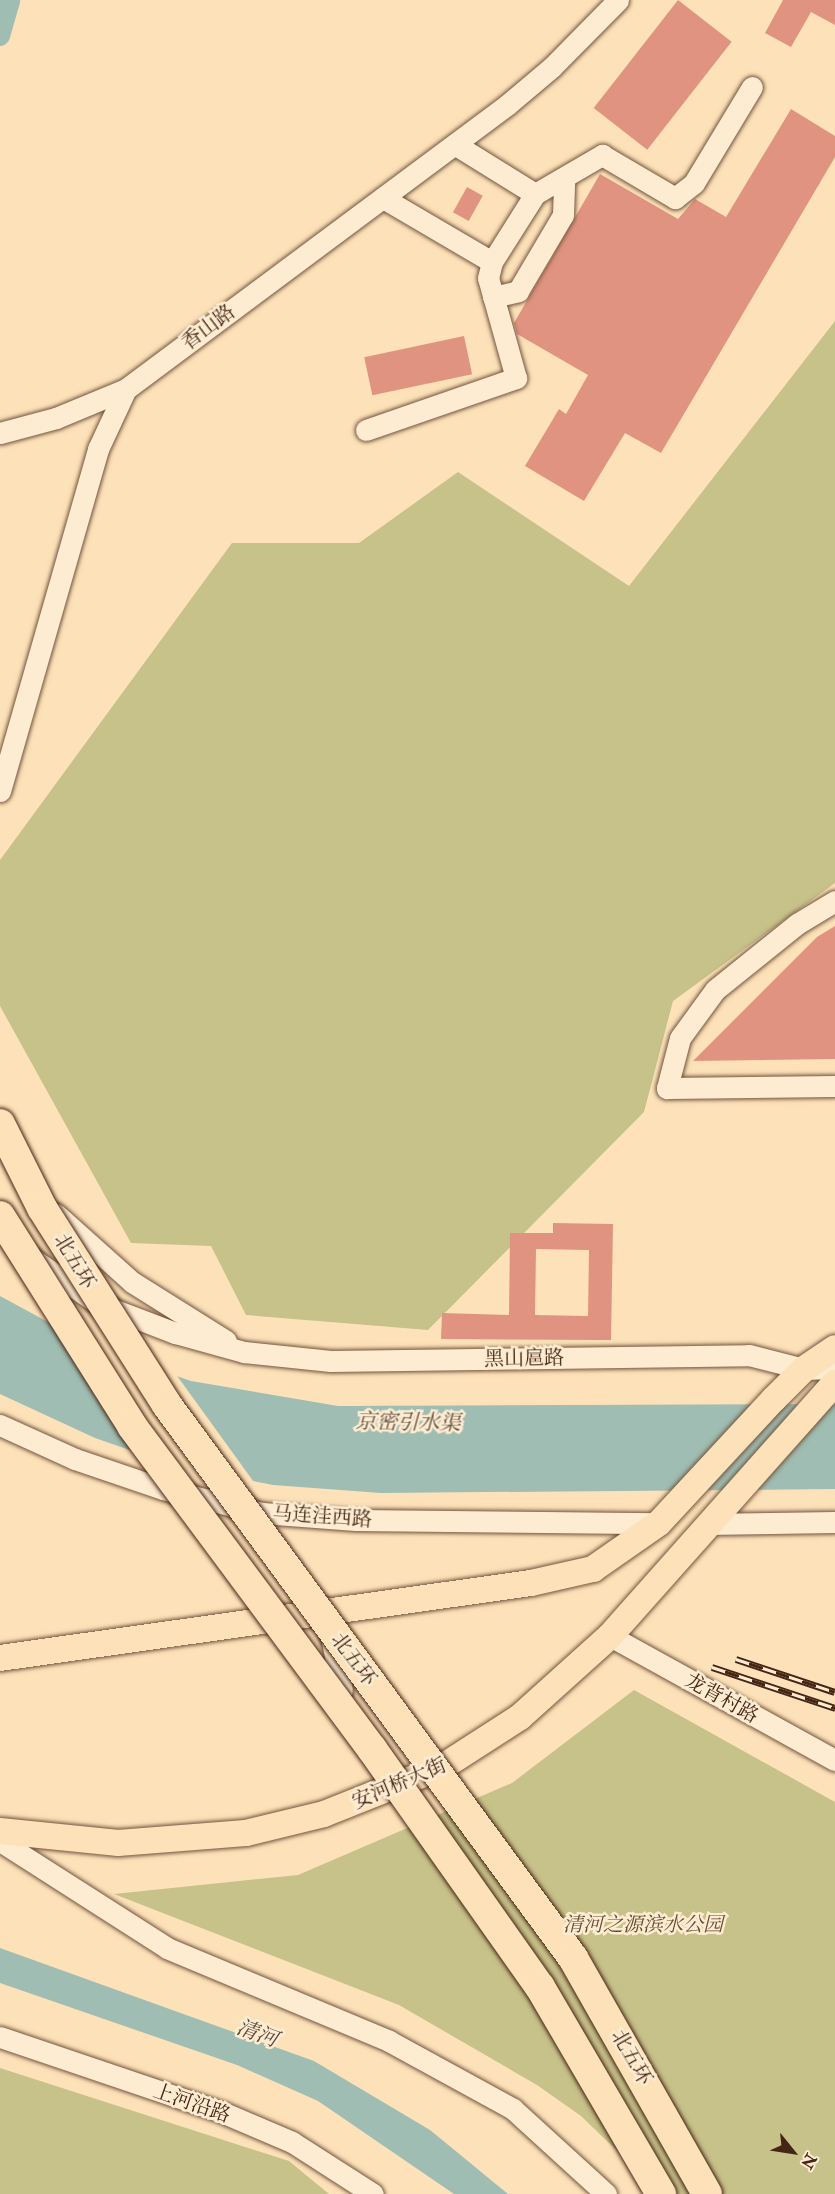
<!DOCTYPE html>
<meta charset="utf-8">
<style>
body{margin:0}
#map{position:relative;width:835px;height:2194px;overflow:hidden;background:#fde2b9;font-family:"IM FELL Double Pica","Noto Serif SC",serif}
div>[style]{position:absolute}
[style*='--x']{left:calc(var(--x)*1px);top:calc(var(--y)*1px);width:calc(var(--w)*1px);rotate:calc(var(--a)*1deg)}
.green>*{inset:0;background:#c7c18a}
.water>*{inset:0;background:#9fbdb2}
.pier>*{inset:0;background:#fde2b9}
.canal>*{height:20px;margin:-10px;padding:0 10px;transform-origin:10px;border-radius:10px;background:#9fbdb2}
.building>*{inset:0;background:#e19381;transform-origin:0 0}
.roads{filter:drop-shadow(0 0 2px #73543e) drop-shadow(0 0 2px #73543e)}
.minor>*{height:21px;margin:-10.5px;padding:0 10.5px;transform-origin:10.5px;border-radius:10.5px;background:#feecd2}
.major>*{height:26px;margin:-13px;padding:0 13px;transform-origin:13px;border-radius:13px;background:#fde2b9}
.rail>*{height:7px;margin-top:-3.5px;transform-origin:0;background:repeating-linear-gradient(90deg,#feecd2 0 14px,#452515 0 28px);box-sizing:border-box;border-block:2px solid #452515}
.bridges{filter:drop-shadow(0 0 2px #452515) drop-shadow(0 0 2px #452515)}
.highway-bridge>*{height:30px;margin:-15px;padding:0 15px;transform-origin:15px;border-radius:15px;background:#fde2b9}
span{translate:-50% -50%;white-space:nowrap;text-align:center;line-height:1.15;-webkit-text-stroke:5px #feecd2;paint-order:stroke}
.street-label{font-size:20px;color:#452515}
.park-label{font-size:20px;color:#664c32;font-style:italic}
.water-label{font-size:21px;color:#5c4b3c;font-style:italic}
.north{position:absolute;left:763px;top:2122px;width:60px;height:60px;-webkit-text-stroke:4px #feecd2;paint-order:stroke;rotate:120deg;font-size:16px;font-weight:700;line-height:24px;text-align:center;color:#452515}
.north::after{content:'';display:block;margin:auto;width:21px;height:27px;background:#452515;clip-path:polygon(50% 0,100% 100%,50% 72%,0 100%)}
</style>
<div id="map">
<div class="green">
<i style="clip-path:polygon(835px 321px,835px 883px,673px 1001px,644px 1112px,428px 1330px,246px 1315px,211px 1246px,131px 1243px,0 1006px,0 860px,232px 543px,359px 543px,458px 472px,629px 586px)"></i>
<i style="clip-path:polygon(634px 1690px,835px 1802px,835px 2194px,662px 2194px,581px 2116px,537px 2085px,399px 2005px,114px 1894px,298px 1875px,512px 1783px)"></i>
<i style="clip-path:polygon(0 2068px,289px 2161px,329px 2194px,0 2194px)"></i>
</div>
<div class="water">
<i style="clip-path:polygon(0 1296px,96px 1348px,191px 1381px,338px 1406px,835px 1404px,835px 1489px,381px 1493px,273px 1485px,170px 1464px,95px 1438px,0 1394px)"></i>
<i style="clip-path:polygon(0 1948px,314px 2061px,430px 2130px,508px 2194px,454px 2194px,318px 2101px,237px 2065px,0 1983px)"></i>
</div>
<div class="pier">
<i style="clip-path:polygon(97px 1345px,175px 1373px,256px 1485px,170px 1467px)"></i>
</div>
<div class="canal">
<i style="--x:0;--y:36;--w:37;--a:-74"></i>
</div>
<div class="building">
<i style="left:678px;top:0;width:68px;height:137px;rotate:38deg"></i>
<i style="clip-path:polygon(783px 0,835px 0,835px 25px,811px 12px,791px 47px,765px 33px)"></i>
<i style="clip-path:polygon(791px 109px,835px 136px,835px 157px,661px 453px,625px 433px,584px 501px,525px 466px,559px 409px,566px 414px,588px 375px,517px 334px,514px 323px,600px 174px,678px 219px,695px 199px,726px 217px)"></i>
<i style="left:467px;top:187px;width:18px;height:29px;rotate:29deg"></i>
<i style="left:464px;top:336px;width:39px;height:102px;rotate:78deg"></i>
<i style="clip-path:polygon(835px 926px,835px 1059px,693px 1061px,817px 937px)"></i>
<i style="clip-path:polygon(evenodd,553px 1223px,613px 1224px,611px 1340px,441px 1339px,442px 1313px,509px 1315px,510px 1233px,553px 1233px,553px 1223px,536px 1249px,589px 1250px,588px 1316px,535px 1315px,536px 1249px)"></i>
</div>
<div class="roads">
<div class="minor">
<i style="--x:535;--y:194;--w:78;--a:-30.2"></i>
<i style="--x:602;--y:155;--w:85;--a:30.5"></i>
<i style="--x:675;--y:198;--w:24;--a:-38"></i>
<i style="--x:694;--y:183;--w:112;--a:-58.9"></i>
<i style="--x:383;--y:198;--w:126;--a:30.4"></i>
<i style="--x:492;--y:262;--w:80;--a:-57.7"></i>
<i style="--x:535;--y:194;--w:93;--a:-148.2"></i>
<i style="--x:493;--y:297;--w:26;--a:-13"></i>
<i style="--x:518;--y:291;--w:88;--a:-59.4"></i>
<i style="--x:563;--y:215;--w:37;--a:-88"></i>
<i style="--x:366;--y:430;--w:159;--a:-19.1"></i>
<i style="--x:516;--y:378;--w:104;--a:-105.6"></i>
<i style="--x:488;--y:278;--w:16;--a:-76"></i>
<i style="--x:0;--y:433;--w:58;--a:-15"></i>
<i style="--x:56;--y:418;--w:76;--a:-22.5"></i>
<i style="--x:0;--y:791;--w:356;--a:-74"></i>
<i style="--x:98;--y:449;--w:66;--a:-65"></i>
<i style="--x:126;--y:389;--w:475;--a:-36.7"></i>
<i style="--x:507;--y:105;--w:59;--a:-40.2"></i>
<i style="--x:552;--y:67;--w:94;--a:-45.4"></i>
<i style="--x:835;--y:901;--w:44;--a:148.8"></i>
<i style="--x:797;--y:924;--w:105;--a:141.2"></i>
<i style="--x:715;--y:990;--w:59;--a:126.1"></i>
<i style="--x:680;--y:1038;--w:52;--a:104.6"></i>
<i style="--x:667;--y:1088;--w:168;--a:-0.7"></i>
<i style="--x:56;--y:1214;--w:102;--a:41.8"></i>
<i style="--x:132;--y:1282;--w:111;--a:32.1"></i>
<i style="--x:30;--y:1257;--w:81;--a:34.5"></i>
<i style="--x:97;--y:1303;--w:84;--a:21"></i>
<i style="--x:175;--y:1333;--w:72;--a:15.4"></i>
<i style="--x:244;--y:1352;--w:87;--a:5.9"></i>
<i style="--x:331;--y:1361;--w:418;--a:-0.8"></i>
<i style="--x:749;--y:1355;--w:57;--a:14.3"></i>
<i style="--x:804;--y:1369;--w:31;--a:-2"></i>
<i style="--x:0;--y:1425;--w:82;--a:24.4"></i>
<i style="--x:75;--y:1459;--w:93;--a:18.8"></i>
<i style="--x:163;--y:1489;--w:102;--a:13.6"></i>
<i style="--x:262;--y:1513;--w:94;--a:4.3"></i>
<i style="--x:356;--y:1520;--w:303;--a:0.6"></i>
<i style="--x:707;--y:1524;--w:128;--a:-0.9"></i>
<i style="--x:330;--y:1632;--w:59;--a:78.3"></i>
<i style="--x:610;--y:1636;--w:257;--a:28.9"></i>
<i style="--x:0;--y:1841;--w:198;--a:32.6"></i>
<i style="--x:167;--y:1948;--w:241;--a:22.7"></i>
<i style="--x:389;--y:2041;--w:141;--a:28.7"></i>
<i style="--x:513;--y:2109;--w:126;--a:42.4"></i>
<i style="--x:0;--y:2037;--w:237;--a:18.7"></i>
<i style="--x:224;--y:2113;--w:74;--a:23.1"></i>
<i style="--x:292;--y:2142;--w:96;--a:32.7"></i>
</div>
<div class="major">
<i style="--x:0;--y:1658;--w:536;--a:-8.04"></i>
<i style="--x:531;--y:1583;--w:64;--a:-12.7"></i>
<i style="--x:593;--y:1569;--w:80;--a:-34.9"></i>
<i style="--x:659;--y:1523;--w:169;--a:-47.2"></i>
<i style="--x:774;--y:1399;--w:42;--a:-45"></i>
<i style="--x:804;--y:1369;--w:37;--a:-34"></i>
<i style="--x:0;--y:1831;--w:119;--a:5.8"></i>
<i style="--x:118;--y:1843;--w:128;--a:-4.5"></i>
<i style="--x:246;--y:1833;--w:80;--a:-13.7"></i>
<i style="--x:324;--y:1814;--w:129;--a:-21.8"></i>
<i style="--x:444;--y:1766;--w:90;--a:-32.8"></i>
<i style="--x:520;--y:1717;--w:121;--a:-42"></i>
<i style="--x:610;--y:1636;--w:339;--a:-48.4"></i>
</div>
</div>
<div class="rail">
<i style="--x:736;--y:1659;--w:104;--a:18.4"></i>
<i style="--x:712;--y:1667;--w:130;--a:18.4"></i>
</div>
<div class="bridges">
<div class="highway-bridge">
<i style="--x:0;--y:1124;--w:94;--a:63.4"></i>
<i style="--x:42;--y:1208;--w:233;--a:57.6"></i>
<i style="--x:167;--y:1405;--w:686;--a:53.71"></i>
<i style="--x:573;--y:1958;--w:271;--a:60.4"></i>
<i style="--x:0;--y:1216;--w:248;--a:57.8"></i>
<i style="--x:132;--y:1426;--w:402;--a:53.4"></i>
<i style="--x:372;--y:1749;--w:291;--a:54.8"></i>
<i style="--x:540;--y:1987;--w:240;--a:59.7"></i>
</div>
</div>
<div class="street-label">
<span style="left:208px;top:327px;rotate:-37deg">香山路</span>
<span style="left:75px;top:1261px;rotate:59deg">北五环</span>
<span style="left:524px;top:1358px;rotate:-1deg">黑山扈路</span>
<span style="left:322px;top:1516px;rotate:4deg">马连洼西路</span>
<span style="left:354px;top:1659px;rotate:53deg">北五环</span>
<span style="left:722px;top:1698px;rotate:29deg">龙背村路</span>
<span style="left:399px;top:1783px;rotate:-23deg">安河桥大街</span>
<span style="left:632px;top:2057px;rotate:60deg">北五环</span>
<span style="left:192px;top:2103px;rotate:19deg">上河沿路</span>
</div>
<div class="park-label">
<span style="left:643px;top:1924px">清河之源滨水公园</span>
</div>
<div class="water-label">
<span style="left:408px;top:1423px;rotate:1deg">京密引水渠</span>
<span style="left:257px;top:2034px;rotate:20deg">清河</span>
</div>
<div class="north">N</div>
</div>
